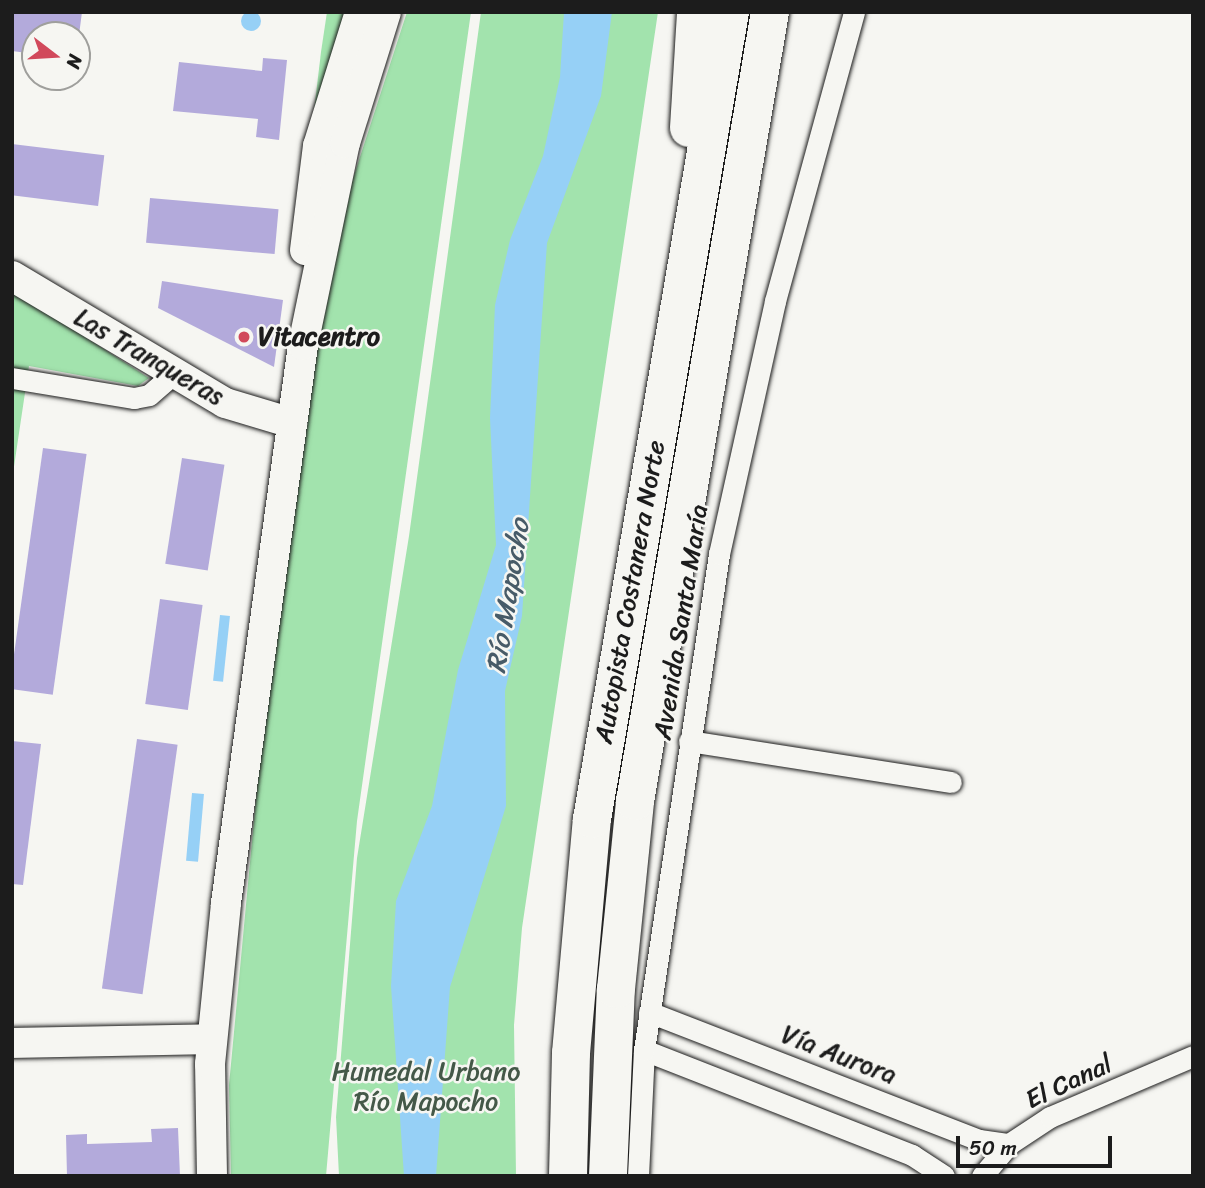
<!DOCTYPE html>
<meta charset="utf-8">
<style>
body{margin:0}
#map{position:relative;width:1205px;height:1188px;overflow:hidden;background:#f6f6f2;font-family:Sriracha,sans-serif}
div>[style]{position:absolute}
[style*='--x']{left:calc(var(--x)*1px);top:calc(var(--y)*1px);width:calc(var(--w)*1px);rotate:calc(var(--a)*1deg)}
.green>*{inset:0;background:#a2e3ad}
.water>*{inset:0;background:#96d0f6;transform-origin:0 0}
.round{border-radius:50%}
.building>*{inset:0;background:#b3aadb;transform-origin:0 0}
.roads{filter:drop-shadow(0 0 2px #1c1c1c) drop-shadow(0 0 2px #1c1c1c)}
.street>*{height:21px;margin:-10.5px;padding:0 10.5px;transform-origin:10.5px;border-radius:10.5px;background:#f6f6f2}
.secondary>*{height:30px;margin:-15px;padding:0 15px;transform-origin:15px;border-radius:15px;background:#f6f6f2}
.highway>*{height:38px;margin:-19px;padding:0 19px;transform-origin:19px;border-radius:19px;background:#f6f6f2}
.dots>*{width:19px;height:19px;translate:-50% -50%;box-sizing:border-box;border:4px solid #f6f6f2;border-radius:50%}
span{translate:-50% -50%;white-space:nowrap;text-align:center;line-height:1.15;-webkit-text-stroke:5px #f6f6f2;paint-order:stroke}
.poi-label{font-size:26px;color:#1c1c1c;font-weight:700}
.left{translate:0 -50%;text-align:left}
.street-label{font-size:26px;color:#1c1c1c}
.park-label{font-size:26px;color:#445848}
.water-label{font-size:28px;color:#475b68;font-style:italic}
.frame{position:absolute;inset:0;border:14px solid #1c1c1c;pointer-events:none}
.north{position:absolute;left:21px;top:21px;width:70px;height:70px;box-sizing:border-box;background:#f6f6f2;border:2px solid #9f9f9c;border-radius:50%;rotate:107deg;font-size:19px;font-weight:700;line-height:28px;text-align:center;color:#1c1c1c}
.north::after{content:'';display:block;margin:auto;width:24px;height:32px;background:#d1495b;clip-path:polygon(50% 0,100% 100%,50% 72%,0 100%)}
.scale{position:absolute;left:956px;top:1136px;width:156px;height:32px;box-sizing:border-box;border:4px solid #1c1c1c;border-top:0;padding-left:9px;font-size:21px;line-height:24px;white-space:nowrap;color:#1c1c1c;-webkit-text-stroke:5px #f6f6f2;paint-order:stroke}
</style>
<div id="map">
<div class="green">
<i style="clip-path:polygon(327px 12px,357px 12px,308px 161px,321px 52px)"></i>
<i style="clip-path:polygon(407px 12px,471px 12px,357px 821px,326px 1176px,231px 1176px,229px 1085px,262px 735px,319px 331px,335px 234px)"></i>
<i style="clip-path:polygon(481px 12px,658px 12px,522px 928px,514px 1025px,516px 1176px,339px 1176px,336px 1117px,357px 858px,409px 536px)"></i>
<i style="clip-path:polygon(12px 290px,149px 378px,138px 386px,29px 366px,12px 480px)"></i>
</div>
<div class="water">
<i class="round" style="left:241px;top:11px;width:20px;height:20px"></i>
<i style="clip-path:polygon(564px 12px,612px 12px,601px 96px,547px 243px,522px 616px,505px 691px,506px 806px,450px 987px,436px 1176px,404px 1176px,391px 986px,396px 901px,432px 806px,458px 670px,496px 545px,490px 418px,495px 305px,510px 240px,543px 156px,560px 77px)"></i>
<i style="left:220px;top:615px;width:10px;height:66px;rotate:6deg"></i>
<i style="left:192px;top:793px;width:12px;height:68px;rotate:5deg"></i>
</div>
<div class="building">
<i style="clip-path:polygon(12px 12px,82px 12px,79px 35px,35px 35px,35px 54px,12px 51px)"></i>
<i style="clip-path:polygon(263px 58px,287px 60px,279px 140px,256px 137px,258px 119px,173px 111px,179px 62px,262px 71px)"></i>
<i style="left:12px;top:144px;width:93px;height:51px;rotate:7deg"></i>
<i style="left:150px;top:198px;width:129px;height:45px;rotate:5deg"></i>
<i style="clip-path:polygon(162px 281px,283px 300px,274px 367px,158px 308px)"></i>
<i style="left:43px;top:448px;width:44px;height:243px;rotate:8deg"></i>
<i style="left:182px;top:458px;width:43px;height:107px;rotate:9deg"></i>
<i style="left:160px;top:599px;width:43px;height:106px;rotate:8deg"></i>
<i style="left:137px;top:739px;width:41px;height:252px;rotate:8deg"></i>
<i style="clip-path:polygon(12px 741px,41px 744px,23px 885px,12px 884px)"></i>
<i style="clip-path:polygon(178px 1128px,180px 1176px,67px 1176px,66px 1135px,87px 1134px,87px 1144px,152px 1142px,151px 1129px)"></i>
</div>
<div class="roads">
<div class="street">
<i style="--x:12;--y:378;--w:124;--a:9.3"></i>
<i style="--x:134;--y:398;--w:15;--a:-11"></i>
<i style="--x:149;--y:395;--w:33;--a:-41"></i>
<i style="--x:689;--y:741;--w:265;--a:8.9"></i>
<i style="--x:649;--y:1012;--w:354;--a:21.2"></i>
<i style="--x:979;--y:1140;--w:30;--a:8"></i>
<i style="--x:644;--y:1050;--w:288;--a:21.4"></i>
<i style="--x:912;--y:1155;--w:38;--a:33"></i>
<i style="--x:638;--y:1176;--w:126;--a:-87.3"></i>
<i style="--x:644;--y:1050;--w:502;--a:-81.4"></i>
<i style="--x:719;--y:554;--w:259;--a:-77.5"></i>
<i style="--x:775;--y:301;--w:300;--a:-74.7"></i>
<i style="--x:982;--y:1176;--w:42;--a:-49.8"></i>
<i style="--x:1009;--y:1144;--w:49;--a:-33.4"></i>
<i style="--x:1050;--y:1117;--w:155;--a:-23.1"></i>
</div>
<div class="secondary">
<i style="--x:305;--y:250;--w:105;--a:-82.9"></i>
<i style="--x:318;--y:146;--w:140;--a:-72.6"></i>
<i style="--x:12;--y:276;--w:248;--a:30.8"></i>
<i style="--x:225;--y:403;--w:70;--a:16.6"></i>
<i style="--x:12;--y:1043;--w:200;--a:-1.1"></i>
<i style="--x:212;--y:1176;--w:112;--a:-91"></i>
<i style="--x:210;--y:1064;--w:162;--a:-84.3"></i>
<i style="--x:226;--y:903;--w:563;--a:-82.14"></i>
<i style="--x:303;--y:345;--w:206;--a:-78.3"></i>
<i style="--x:345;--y:143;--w:137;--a:-72.6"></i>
</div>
<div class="highway">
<i style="--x:689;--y:128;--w:116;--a:-86.5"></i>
<i style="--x:568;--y:1176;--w:123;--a:-88.6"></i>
<i style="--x:571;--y:1053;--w:235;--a:-84.9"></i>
<i style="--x:592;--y:819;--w:819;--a:-80.3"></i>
<i style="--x:608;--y:1176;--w:187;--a:-87.6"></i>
<i style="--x:616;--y:989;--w:189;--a:-84.2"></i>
<i style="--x:635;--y:801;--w:800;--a:-80.29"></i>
</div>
</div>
<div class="dots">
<i style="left:244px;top:337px;background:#d1495b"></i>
</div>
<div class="poi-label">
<span class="left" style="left:258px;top:337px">Vitacentro</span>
</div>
<div class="street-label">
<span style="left:149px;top:357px;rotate:30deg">Las Tranqueras</span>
<span style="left:630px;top:592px;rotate:-80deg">Autopista Costanera Norte</span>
<span style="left:681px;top:622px;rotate:-81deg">Avenida Santa María</span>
<span style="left:839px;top:1055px;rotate:21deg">Vía Aurora</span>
<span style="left:1069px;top:1082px;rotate:-25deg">El Canal</span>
</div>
<div class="park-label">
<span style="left:426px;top:1087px">Humedal Urbano<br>Río Mapocho</span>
</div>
<div class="water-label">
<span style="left:508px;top:596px;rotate:-81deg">Río Mapocho</span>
</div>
<div class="frame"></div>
<div class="north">N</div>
<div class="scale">50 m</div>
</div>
